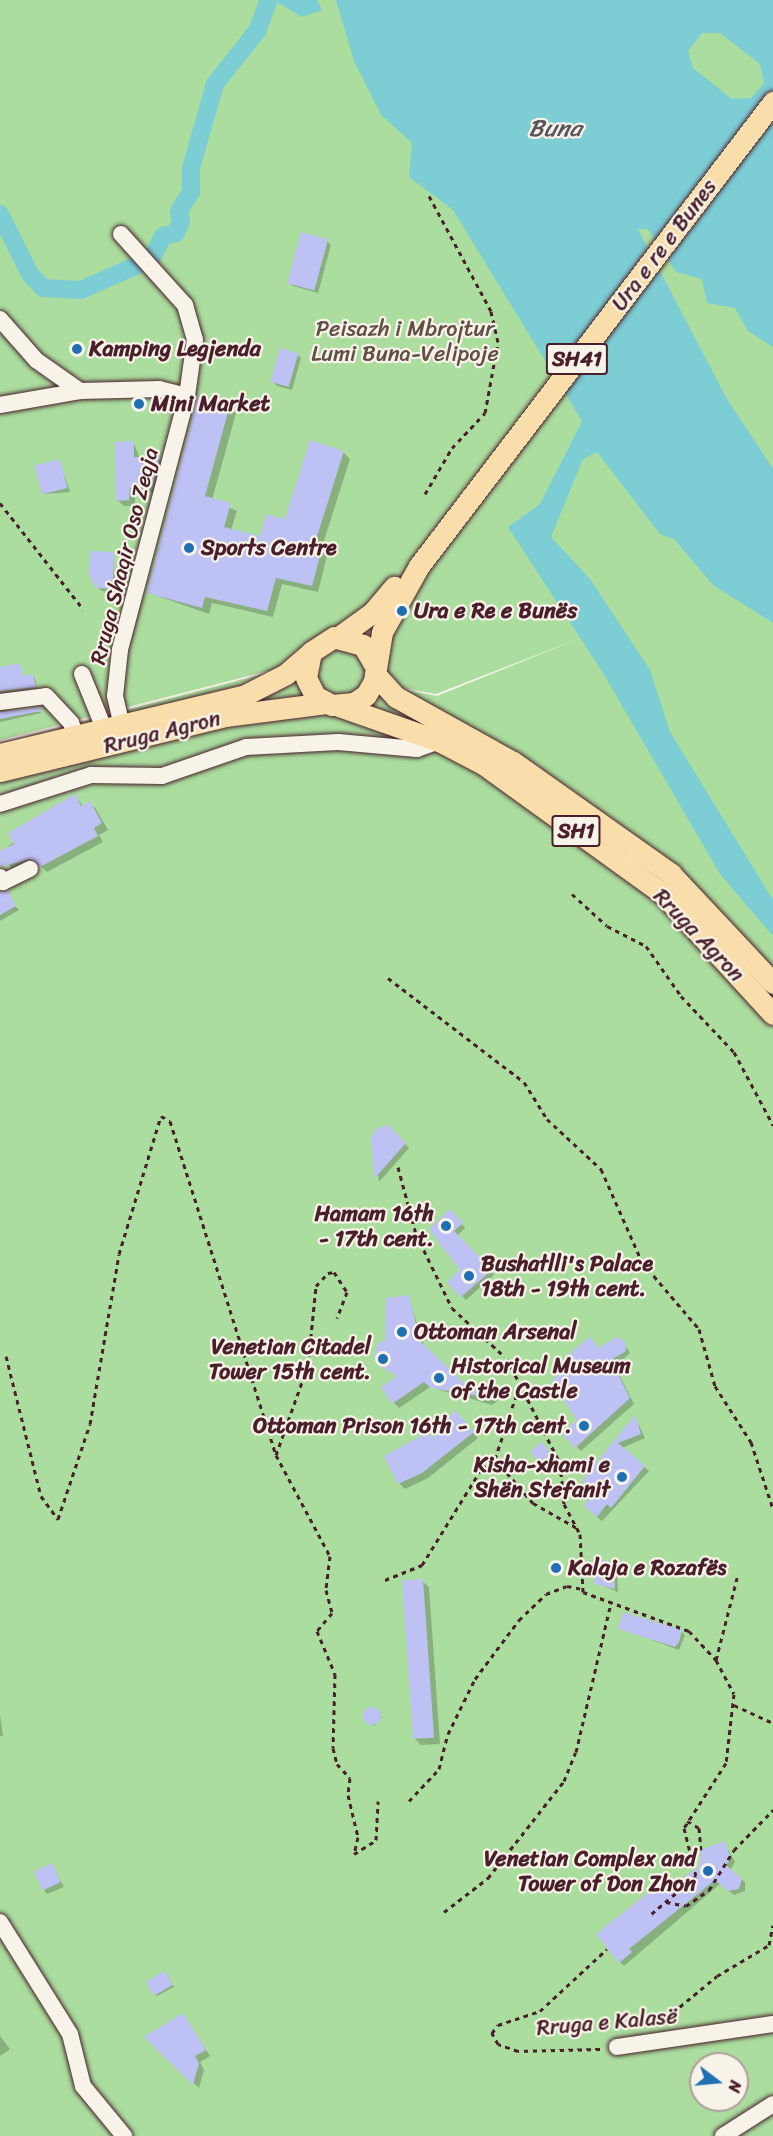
<!DOCTYPE html>
<meta charset="utf-8">
<style>
body{margin:0}
#map{position:relative;width:773px;height:2136px;overflow:hidden;background:#f7f3e8;font-family:Sriracha,sans-serif}
div>[style]{position:absolute}
[style*='--x']{left:calc(var(--x)*1px);top:calc(var(--y)*1px);width:calc(var(--w)*1px);rotate:calc(var(--a)*1deg)}
.green>*{inset:0;background:#aadd9e}
.water>*{inset:0;background:#7ccdd4}
.shadow>*{inset:0;background:#0003}
.canal>*{height:18px;margin:-9px;padding:0 9px;transform-origin:9px;border-radius:9px;background:#7ccdd4}
.building>*{inset:0;background:#bdc1f3;transform-origin:0 0}
.round{border-radius:50%}
.path>*{height:3px;margin-top:-1.5px;transform-origin:0;background:repeating-linear-gradient(90deg,#4a1f2b 0 4.5px,transparent 0 9px)}
.roads{filter:drop-shadow(0 0 2px #4a1f2b) drop-shadow(0 0 2px #4a1f2b)}
.minor>*{height:16px;margin:-8px;padding:0 8px;transform-origin:8px;border-radius:8px;background:#f7f3e8}
.major>*{height:21px;margin:-10.5px;padding:0 10.5px;transform-origin:10.5px;border-radius:10.5px;background:#f9deab}
.dots>*{width:16px;height:16px;translate:-50% -50%;box-sizing:border-box;border:3px solid #f7f3e8;border-radius:50%}
span{translate:-50% -50%;white-space:nowrap;text-align:center;line-height:1.15;-webkit-text-stroke:4.5px #f7f3e8;paint-order:stroke}
.shield-label span{padding:2px 4px;background:#f7f3e8;border:2px solid;border-radius:4px;-webkit-text-stroke-width:0}
.shield-label{font-size:21px;color:#4a1f2b;font-weight:700}
.street-label{font-size:22px;color:#4a1f2b}
.park-label{font-size:22px;color:#624e48}
.poi-label{font-size:22px;color:#4a1f2b;font-weight:700}
.left{translate:0 -50%;text-align:left}
.right{translate:-100% -50%;text-align:right}
.water-label{font-size:24px;color:#59535e;font-style:italic}
.north{position:absolute;left:689px;top:2052px;width:60px;height:60px;box-sizing:border-box;background:#f7f3e8;border:2px solid #b29e9c;border-radius:50%;rotate:106deg;font-size:16px;font-weight:700;line-height:24px;text-align:center;color:#4a1f2b}
.north::after{content:'';display:block;margin:auto;width:21px;height:27px;background:#1f6fb2;clip-path:polygon(50% 0,100% 100%,50% 72%,0 100%)}
</style>
<div id="map">
<div class="green">
<i style="clip-path:polygon(evenodd,0 0,773px 0,773px 2136px,0 2136px,0 743px,286px 668px,318px 670px,291px 665px,0 740px,0 0,583px 637px,437px 696px,357px 680px,436px 694px,583px 637px,0 0,701px 2064px,737px 2064px,737px 2100px,701px 2100px,701px 2064px)"></i>
</div>
<div class="water">
<i style="clip-path:polygon(273px 0,317px 0,322px 10px,302px 17px)"></i>
<i style="clip-path:polygon(evenodd,336px 0,773px 0,773px 347px,748px 331px,735px 308px,707px 303px,702px 279px,676px 272px,648px 229px,638px 229px,727px 399px,773px 469px,773px 623px,713px 585px,674px 539px,660px 534px,597px 452px,583px 459px,551px 537px,590px 579px,650px 670px,670px 732px,773px 900px,773px 936px,720px 874px,603px 673px,508px 527px,540px 504px,582px 421px,453px 210px,409px 177px,412px 143px,381px 115px,354px 61px,336px 0,702px 33px,720px 33px,760px 64px,764px 83px,751px 98px,732px 99px,693px 68px,688px 51px,702px 33px)"></i>
</div>
<div class="shadow">
<i style="clip-path:polygon(327px 241px,331px 245px,318px 293px,293px 286px,289px 282px)"></i>
<i style="clip-path:polygon(297px 354px,301px 358px,292px 390px,277px 386px,273px 382px)"></i>
<i style="clip-path:polygon(229px 407px,236px 413px,212px 500px,237px 511px,231px 530px,261px 538px,286px 521px,343px 452px,350px 459px,321px 550px,327px 556px,318px 592px,282px 584px,273px 617px,212px 603px,209px 614px,149px 593px)"></i>
<i style="clip-path:polygon(134px 443px,140px 459px,159px 459px,166px 465px,158px 492px,135px 493px,135px 506px,124px 506px,117px 500px)"></i>
<i style="clip-path:polygon(59px 460px,70px 492px,45px 494px,41px 490px)"></i>
<i style="clip-path:polygon(113px 554px,116px 592px,102px 591px,97px 587px)"></i>
<i style="clip-path:polygon(19px 664px,24px 678px,35px 678px,37px 689px,0 695px,0 668px)"></i>
<i style="clip-path:polygon(0 710px,40px 712px,41px 713px,0 722px)"></i>
<i style="clip-path:polygon(75px 796px,83px 806px,90px 803px,96px 809px,108px 830px,99px 835px,103px 842px,47px 872px,38px 864px,15px 873px,1px 852px)"></i>
<i style="clip-path:polygon(0 891px,19px 910px,0 921px)"></i>
<i style="clip-path:polygon(390px 1128px,409px 1148px,379px 1182px,373px 1138px)"></i>
<i style="clip-path:polygon(450px 1211px,465px 1228px,457px 1236px,494px 1275px,466px 1300px,449px 1282px,462px 1270px)"></i>
<i style="clip-path:polygon(408px 1296px,425px 1348px,471px 1393px,489px 1384px,501px 1398px,492px 1405px,430px 1387px,399px 1408px,394px 1403px,398px 1377px,377px 1362px,380px 1344px,386px 1343px)"></i>
<i style="clip-path:polygon(624px 1343px,630px 1353px,615px 1366px,634px 1404px,581px 1451px,564px 1433px,579px 1420px,574px 1360px)"></i>
<i style="clip-path:polygon(460px 1417px,478px 1438px,428px 1478px,405px 1489px,399px 1483px,428px 1434px,433px 1439px)"></i>
<i style="clip-path:polygon(635px 1417px,645px 1438px,622px 1448px,649px 1471px,602px 1521px,590px 1511px,584px 1481px)"></i>
<i style="clip-path:polygon(546px 1448px,555px 1460px,544px 1467px,532px 1451px)"></i>
<i style="clip-path:polygon(613px 1564px,617px 1568px,618px 1592px,596px 1583px)"></i>
<i style="clip-path:polygon(422px 1581px,429px 1587px,440px 1744px,421px 1745px,415px 1739px)"></i>
<i style="clip-path:polygon(620px 1628px,682px 1632px,685px 1635px,679px 1650px)"></i>
<i style="clip-path:polygon(371px 1709px,382px 1717px,374px 1726px,365px 1717px)"></i>
<i style="clip-path:polygon(0 1714px,3px 1736px,0 1736px)"></i>
<i style="clip-path:polygon(724px 1842px,735px 1862px,730px 1870px,745px 1882px,745px 1891px,734px 1895px,720px 1884px,624px 1966px,620px 1962px,673px 1886px,701px 1868px)"></i>
<i style="clip-path:polygon(52px 1865px,64px 1887px,47px 1894px,44px 1890px)"></i>
<i style="clip-path:polygon(167px 1974px,174px 1987px,157px 1996px,155px 1995px)"></i>
<i style="clip-path:polygon(183px 2015px,210px 2056px,200px 2062px,204px 2070px,199px 2088px,152px 2043px)"></i>
<i style="clip-path:polygon(0 2036px,10px 2049px,0 2056px)"></i>
</div>
<div class="canal">
<i style="--x:0;--y:214;--w:67;--a:63.4"></i>
<i style="--x:30;--y:274;--w:19;--a:47"></i>
<i style="--x:43;--y:288;--w:38;--a:3"></i>
<i style="--x:81;--y:290;--w:77;--a:-23.9"></i>
<i style="--x:151;--y:259;--w:26;--a:-62"></i>
<i style="--x:163;--y:236;--w:13;--a:-13"></i>
<i style="--x:176;--y:233;--w:13;--a:-67"></i>
<i style="--x:181;--y:221;--w:10;--a:-101"></i>
<i style="--x:179;--y:211;--w:22;--a:-58"></i>
<i style="--x:191;--y:192;--w:24;--a:-90"></i>
<i style="--x:191;--y:168;--w:87;--a:-74.1"></i>
<i style="--x:215;--y:84;--w:68;--a:-51.6"></i>
<i style="--x:257;--y:31;--w:33;--a:-69"></i>
</div>
<div class="building">
<i style="left:301px;top:232px;width:28px;height:53px;rotate:15deg"></i>
<i style="left:280px;top:348px;width:19px;height:35px;rotate:16deg"></i>
<i style="clip-path:polygon(198px 396px,230px 405px,205px 496px,231px 503px,224px 527px,260px 536px,266px 514px,285px 519px,310px 440px,344px 451px,314px 546px,322px 548px,312px 586px,276px 578px,267px 611px,205px 597px,202px 608px,147px 593px)"></i>
<i style="clip-path:polygon(134px 441px,134px 457px,160px 457px,152px 486px,130px 488px,129px 500px,116px 501px,115px 442px)"></i>
<i style="left:60px;top:459px;width:30px;height:26px;rotate:76deg"></i>
<i style="clip-path:polygon(90px 551px,114px 552px,113px 589px,96px 588px,89px 575px)"></i>
<i style="clip-path:polygon(20px 663px,23px 676px,33px 674px,36px 687px,0 691px,0 667px)"></i>
<i style="clip-path:polygon(40px 707px,41px 711px,0 719px,0 712px)"></i>
<i style="clip-path:polygon(75px 794px,81px 806px,90px 801px,102px 823px,94px 828px,98px 836px,40px 867px,30px 859px,0 867px,0 851px,14px 844px,8px 833px)"></i>
<i style="clip-path:polygon(8px 891px,16px 906px,0 915px,0 892px)"></i>
<i style="clip-path:polygon(388px 1125px,406px 1143px,374px 1179px,371px 1137px,377px 1128px)"></i>
<i style="clip-path:polygon(450px 1209px,463px 1223px,454px 1231px,492px 1270px,461px 1297px,447px 1282px,460px 1270px,429px 1229px)"></i>
<i style="clip-path:polygon(409px 1295px,420px 1341px,472px 1391px,492px 1383px,492px 1398px,431px 1388px,424px 1382px,392px 1404px,381px 1387px,397px 1376px,379px 1366px,374px 1356px,378px 1343px,385px 1341px,386px 1298px)"></i>
<i style="clip-path:polygon(590px 1337px,599px 1348px,616px 1337px,625px 1341px,626px 1351px,611px 1360px,630px 1398px,575px 1448px,561px 1433px,577px 1420px,551px 1382px,571px 1360px,567px 1356px)"></i>
<i style="clip-path:polygon(455px 1410px,474px 1432px,422px 1473px,398px 1484px,384px 1456px,428px 1432px,432px 1438px)"></i>
<i style="clip-path:polygon(635px 1415px,641px 1434px,618px 1443px,645px 1466px,611px 1508px,607px 1504px,597px 1517px,584px 1506px,589px 1499px,582px 1481px)"></i>
<i style="left:542px;top:1442px;width:16px;height:15px;rotate:52deg"></i>
<i style="clip-path:polygon(594px 1558px,614px 1563px,615px 1589px,594px 1584px)"></i>
<i style="left:423px;top:1579px;width:159px;height:21px;rotate:86deg"></i>
<i style="clip-path:polygon(623px 1612px,682px 1630px,679px 1642px,675px 1647px,618px 1629px)"></i>
<i class="round" style="left:363px;top:1707px;width:18px;height:18px"></i>
<i style="clip-path:polygon(724px 1841px,731px 1857px,726px 1865px,742px 1879px,739px 1889px,728px 1891px,715px 1880px,629px 1949px,632px 1952px,619px 1963px,596px 1934px,667px 1878px,672px 1885px,699px 1867px,701px 1850px)"></i>
<i style="left:52px;top:1863px;width:21px;height:20px;rotate:65deg"></i>
<i style="left:165px;top:1971px;width:16px;height:22px;rotate:60deg"></i>
<i style="clip-path:polygon(183px 2013px,206px 2050px,195px 2056px,199px 2063px,193px 2085px,144px 2037px)"></i>
</div>
<div class="path">
<i style="--x:425;--y:494;--w:53;--a:-59.6"></i>
<i style="--x:452;--y:448;--w:48;--a:-46.7"></i>
<i style="--x:485;--y:413;--w:72;--a:-79.6"></i>
<i style="--x:498;--y:342;--w:32;--a:-103"></i>
<i style="--x:491;--y:311;--w:133;--a:-118.3"></i>
<i style="--x:0;--y:503;--w:135;--a:51.9"></i>
<i style="--x:572;--y:894;--w:47;--a:42.4"></i>
<i style="--x:607;--y:926;--w:44;--a:27.1"></i>
<i style="--x:646;--y:946;--w:61;--a:55"></i>
<i style="--x:681;--y:996;--w:77;--a:46.6"></i>
<i style="--x:734;--y:1052;--w:83;--a:61.9"></i>
<i style="--x:388;--y:978;--w:171;--a:37.4"></i>
<i style="--x:524;--y:1082;--w:44;--a:58.1"></i>
<i style="--x:547;--y:1119;--w:74;--a:42.8"></i>
<i style="--x:601;--y:1169;--w:102;--a:66.2"></i>
<i style="--x:642;--y:1262;--w:88;--a:49.6"></i>
<i style="--x:699;--y:1329;--w:59;--a:74.3"></i>
<i style="--x:715;--y:1386;--w:67;--a:57.3"></i>
<i style="--x:751;--y:1442;--w:71;--a:71.8"></i>
<i style="--x:398;--y:1167;--w:69;--a:75"></i>
<i style="--x:416;--y:1234;--w:82;--a:64.1"></i>
<i style="--x:452;--y:1308;--w:72;--a:42.8"></i>
<i style="--x:428;--y:1338;--w:52;--a:-2.2"></i>
<i style="--x:6;--y:1356;--w:144;--a:76"></i>
<i style="--x:41;--y:1496;--w:29;--a:54"></i>
<i style="--x:58;--y:1519;--w:100;--a:-71.4"></i>
<i style="--x:90;--y:1424;--w:172;--a:-80.3"></i>
<i style="--x:119;--y:1254;--w:144;--a:-73.1"></i>
<i style="--x:161;--y:1116;--w:10;--a:29"></i>
<i style="--x:170;--y:1121;--w:350;--a:72.4"></i>
<i style="--x:276;--y:1455;--w:96;--a:-70.4"></i>
<i style="--x:308;--y:1365;--w:79;--a:-84.2"></i>
<i style="--x:316;--y:1286;--w:18;--a:-47"></i>
<i style="--x:328;--y:1273;--w:6;--a:-9"></i>
<i style="--x:334;--y:1272;--w:24;--a:57"></i>
<i style="--x:347;--y:1292;--w:28;--a:111"></i>
<i style="--x:507;--y:1359;--w:117;--a:63"></i>
<i style="--x:560;--y:1463;--w:41;--a:84.4"></i>
<i style="--x:564;--y:1504;--w:34;--a:62"></i>
<i style="--x:580;--y:1534;--w:58;--a:87"></i>
<i style="--x:583;--y:1592;--w:113;--a:20.2"></i>
<i style="--x:689;--y:1631;--w:40;--a:47"></i>
<i style="--x:716;--y:1660;--w:38;--a:62"></i>
<i style="--x:734;--y:1694;--w:69;--a:96.6"></i>
<i style="--x:726;--y:1763;--w:77;--a:122.9"></i>
<i style="--x:684;--y:1828;--w:49;--a:76"></i>
<i style="--x:696;--y:1876;--w:60;--a:139.7"></i>
<i style="--x:276;--y:1455;--w:115;--a:61.9"></i>
<i style="--x:330;--y:1556;--w:34;--a:97"></i>
<i style="--x:326;--y:1590;--w:24;--a:75"></i>
<i style="--x:332;--y:1613;--w:23;--a:130"></i>
<i style="--x:317;--y:1631;--w:47;--a:67.3"></i>
<i style="--x:335;--y:1674;--w:74;--a:91.5"></i>
<i style="--x:333;--y:1748;--w:16;--a:76"></i>
<i style="--x:337;--y:1764;--w:19;--a:47"></i>
<i style="--x:350;--y:1778;--w:17;--a:97"></i>
<i style="--x:348;--y:1795;--w:43;--a:76.6"></i>
<i style="--x:358;--y:1837;--w:17;--a:103"></i>
<i style="--x:354;--y:1854;--w:26;--a:-32"></i>
<i style="--x:376;--y:1840;--w:39;--a:-87"></i>
<i style="--x:495;--y:1459;--w:58;--a:49.2"></i>
<i style="--x:533;--y:1503;--w:51;--a:29.6"></i>
<i style="--x:385;--y:1580;--w:40;--a:-22"></i>
<i style="--x:422;--y:1565;--w:114;--a:-58.3"></i>
<i style="--x:482;--y:1468;--w:16;--a:-35"></i>
<i style="--x:495;--y:1459;--w:76;--a:-71.6"></i>
<i style="--x:716;--y:1660;--w:85;--a:-75.6"></i>
<i style="--x:734;--y:1705;--w:43;--a:24.8"></i>
<i style="--x:409;--y:1801;--w:44;--a:-46.8"></i>
<i style="--x:439;--y:1769;--w:36;--a:-76"></i>
<i style="--x:448;--y:1734;--w:61;--a:-63.9"></i>
<i style="--x:475;--y:1679;--w:74;--a:-53.3"></i>
<i style="--x:519;--y:1620;--w:37;--a:-44"></i>
<i style="--x:546;--y:1594;--w:22;--a:-21"></i>
<i style="--x:567;--y:1586;--w:15;--a:11"></i>
<i style="--x:687;--y:1821;--w:14;--a:30"></i>
<i style="--x:699;--y:1828;--w:22;--a:85"></i>
<i style="--x:666;--y:1902;--w:20;--a:11"></i>
<i style="--x:686;--y:1906;--w:28;--a:-35"></i>
<i style="--x:709;--y:1890;--w:47;--a:-58"></i>
<i style="--x:734;--y:1850;--w:56;--a:-45.7"></i>
<i style="--x:444;--y:1912;--w:56;--a:-37.7"></i>
<i style="--x:488;--y:1878;--w:123;--a:-51.9"></i>
<i style="--x:564;--y:1781;--w:31;--a:-68"></i>
<i style="--x:576;--y:1752;--w:153;--a:-76.8"></i>
<i style="--x:659;--y:2024;--w:75;--a:-39.6"></i>
<i style="--x:717;--y:1976;--w:61;--a:-30.8"></i>
<i style="--x:769;--y:1945;--w:20;--a:-79"></i>
<i style="--x:600;--y:2049;--w:82;--a:178.6"></i>
<i style="--x:518;--y:2051;--w:21;--a:-161"></i>
<i style="--x:498;--y:2044;--w:13;--a:-119"></i>
<i style="--x:492;--y:2033;--w:10;--a:-53"></i>
<i style="--x:498;--y:2025;--w:44;--a:-18.4"></i>
<i style="--x:540;--y:2011;--w:91;--a:-42.8"></i>
</div>
<div class="roads">
<div class="minor">
<i style="--x:121;--y:234;--w:96;--a:48"></i>
<i style="--x:185;--y:305;--w:35;--a:74"></i>
<i style="--x:195;--y:339;--w:58;--a:98"></i>
<i style="--x:0;--y:319;--w:55;--a:48.7"></i>
<i style="--x:36;--y:360;--w:54;--a:35.2"></i>
<i style="--x:0;--y:405;--w:81;--a:-9.9"></i>
<i style="--x:80;--y:391;--w:79;--a:-1.5"></i>
<i style="--x:159;--y:389;--w:29;--a:14"></i>
<i style="--x:187;--y:396;--w:263;--a:104.8"></i>
<i style="--x:120;--y:650;--w:46;--a:96.2"></i>
<i style="--x:115;--y:696;--w:32;--a:77"></i>
<i style="--x:82;--y:674;--w:61;--a:68"></i>
<i style="--x:0;--y:702;--w:46;--a:-7.4"></i>
<i style="--x:46;--y:696;--w:37;--a:47"></i>
<i style="--x:71;--y:723;--w:16;--a:68"></i>
<i style="--x:0;--y:804;--w:96;--a:-17.7"></i>
<i style="--x:91;--y:775;--w:71;--a:0.8"></i>
<i style="--x:162;--y:776;--w:89;--a:-19"></i>
<i style="--x:246;--y:747;--w:92;--a:-3.1"></i>
<i style="--x:338;--y:742;--w:79;--a:5.1"></i>
<i style="--x:417;--y:749;--w:23;--a:-20"></i>
<i style="--x:0;--y:877;--w:6;--a:59"></i>
<i style="--x:3;--y:882;--w:30;--a:-26"></i>
<i style="--x:0;--y:1922;--w:132;--a:58"></i>
<i style="--x:70;--y:2034;--w:54;--a:76"></i>
<i style="--x:83;--y:2086;--w:65;--a:50.6"></i>
<i style="--x:617;--y:2047;--w:158;--a:-8.4"></i>
<i style="--x:723;--y:2136;--w:59;--a:-32.6"></i>
</div>
<div class="major">
<i style="--x:340;--y:636;--w:41;--a:-36"></i>
<i style="--x:373;--y:612;--w:33;--a:-50"></i>
<i style="--x:375;--y:666;--w:24;--a:-120"></i>
<i style="--x:363;--y:645;--w:30;--a:-165"></i>
<i style="--x:334;--y:637;--w:27;--a:147"></i>
<i style="--x:311;--y:652;--w:26;--a:101"></i>
<i style="--x:306;--y:678;--w:20;--a:63"></i>
<i style="--x:315;--y:696;--w:19;--a:28"></i>
<i style="--x:332;--y:705;--w:22;--a:-5"></i>
<i style="--x:354;--y:703;--w:14;--a:-34"></i>
<i style="--x:366;--y:695;--w:16;--a:-60"></i>
<i style="--x:374;--y:681;--w:50;--a:-80.7"></i>
<i style="--x:382;--y:632;--w:76;--a:-60.7"></i>
<i style="--x:419;--y:566;--w:584;--a:-52.66"></i>
<i style="--x:375;--y:674;--w:31;--a:48"></i>
<i style="--x:396;--y:697;--w:134;--a:29.1"></i>
<i style="--x:513;--y:762;--w:194;--a:35.3"></i>
<i style="--x:671;--y:874;--w:149;--a:46.9"></i>
<i style="--x:339;--y:706;--w:106;--a:19.3"></i>
<i style="--x:439;--y:741;--w:50;--a:27.6"></i>
<i style="--x:483;--y:764;--w:221;--a:35.8"></i>
<i style="--x:662;--y:893;--w:164;--a:47.5"></i>
<i style="--x:0;--y:754;--w:252;--a:-13.5"></i>
<i style="--x:245;--y:695;--w:46;--a:-27.1"></i>
<i style="--x:286;--y:674;--w:33;--a:-41"></i>
<i style="--x:0;--y:771;--w:232;--a:-13.7"></i>
<i style="--x:225;--y:716;--w:102;--a:-7.3"></i>
</div>
</div>
<div class="dots">
<i style="left:77px;top:349px;background:#1f6fb2"></i>
<i style="left:139px;top:404px;background:#1f6fb2"></i>
<i style="left:189px;top:548px;background:#1f6fb2"></i>
<i style="left:402px;top:611px;background:#1f6fb2"></i>
<i style="left:446px;top:1226px;background:#1f6fb2"></i>
<i style="left:469px;top:1276px;background:#1f6fb2"></i>
<i style="left:402px;top:1332px;background:#1f6fb2"></i>
<i style="left:383px;top:1359px;background:#1f6fb2"></i>
<i style="left:439px;top:1378px;background:#1f6fb2"></i>
<i style="left:584px;top:1426px;background:#1f6fb2"></i>
<i style="left:622px;top:1477px;background:#1f6fb2"></i>
<i style="left:556px;top:1568px;background:#1f6fb2"></i>
<i style="left:708px;top:1871px;background:#1f6fb2"></i>
</div>
<div class="shield-label">
<span style="left:577px;top:359px">SH41</span>
<span style="left:576px;top:831px">SH1</span>
</div>
<div class="street-label">
<span style="left:664px;top:245px;rotate:-53deg">Ura e re e Bunes</span>
<span style="left:124px;top:556px;rotate:-76deg">Rruga Shaqir Oso Zeqja</span>
<span style="left:162px;top:732px;rotate:-14deg">Rruga Agron</span>
<span style="left:699px;top:935px;rotate:46deg">Rruga Agron</span>
<span style="left:607px;top:2022px;rotate:-5deg">Rruga e Kalasë</span>
</div>
<div class="park-label">
<span style="left:405px;top:341px">Peisazh i Mbrojtur<br>Lumi Buna-Velipoje</span>
</div>
<div class="poi-label">
<span class="left" style="left:89px;top:349px">Kamping Legjenda</span>
<span class="left" style="left:151px;top:404px">Mini Market</span>
<span class="left" style="left:201px;top:548px">Sports Centre</span>
<span class="left" style="left:414px;top:611px">Ura e Re e Bunës</span>
<span class="right" style="left:434px;top:1226px">Hamam 16th<br>- 17th cent.</span>
<span class="left" style="left:481px;top:1276px">Bushatlli's Palace<br>18th - 19th cent.</span>
<span class="left" style="left:414px;top:1332px">Ottoman Arsenal</span>
<span class="right" style="left:371px;top:1359px">Venetian Citadel<br>Tower 15th cent.</span>
<span class="left" style="left:451px;top:1378px">Historical Museum<br>of the Castle</span>
<span class="right" style="left:572px;top:1426px">Ottoman Prison 16th - 17th cent.</span>
<span class="right" style="left:610px;top:1477px">Kisha-xhami e<br>Shën Stefanit</span>
<span class="left" style="left:568px;top:1568px">Kalaja e Rozafës</span>
<span class="right" style="left:696px;top:1871px">Venetian Complex and<br>Tower of Don Zhon</span>
</div>
<div class="water-label">
<span style="left:555px;top:129px">Buna</span>
</div>
<div class="north">N</div>
</div>
